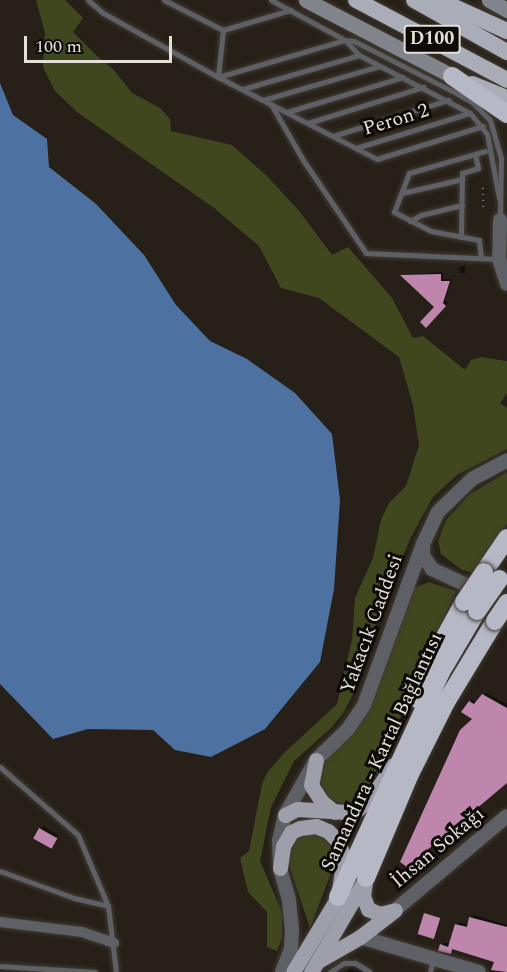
<!DOCTYPE html>
<meta charset="utf-8">
<style>
body{margin:0}
#map{position:relative;width:507px;height:972px;overflow:hidden;background:#262018;font-family:Spectral,serif}
div>[style]{position:absolute}
[style*='--x']{left:calc(var(--x)*1px);top:calc(var(--y)*1px);width:calc(var(--w)*1px);rotate:calc(var(--a)*1deg)}
.green>*{inset:0;background:#40471f}
.water>*{inset:0;background:#4d71a1}
.shadow>*{inset:0;background:#0007}
.building>*{inset:0;background:#be86ad;transform-origin:0 0}
.path>*{height:1.5px;margin-top:-0.75px;transform-origin:0;background:repeating-linear-gradient(90deg,#86817a 0 1.5px,transparent 0 6px)}
.roads{filter:drop-shadow(0 0 2px #403b33) drop-shadow(0 0 2px #403b33)}
.service>*{height:5px;margin:-2.5px;padding:0 2.5px;transform-origin:2.5px;border-radius:2.5px;background:#5f6065}
.minor>*{height:10px;margin:-5px;padding:0 5px;transform-origin:5px;border-radius:5px;background:#5f6065}
.tertiary>*{height:14px;margin:-7px;padding:0 7px;transform-origin:7px;border-radius:7px;background:#5f6065}
.secondary>*{height:15px;margin:-7.5px;padding:0 7.5px;transform-origin:7.5px;border-radius:7.5px;background:#82848c}
.primary>*{height:15px;margin:-7.5px;padding:0 7.5px;transform-origin:7.5px;border-radius:7.5px;background:#9e9faa}
.trunk>*{height:16px;margin:-8px;padding:0 8px;transform-origin:8px;border-radius:8px;background:#aaacb8}
.motorway>*{height:18px;margin:-9px;padding:0 9px;transform-origin:9px;border-radius:9px;background:#b6b8c5}
.bridges{filter:drop-shadow(0 0 2px #403b33) drop-shadow(0 0 2px #403b33)}
.motorway-bridge>*{height:18px;margin:-9px;padding:0 9px;transform-origin:9px;border-radius:9px;background:#b6b8c5}
span{translate:-50% -50%;white-space:nowrap;text-align:center;line-height:1.15;-webkit-text-stroke:6px #0d0a07;paint-order:stroke}
.shield-label span{padding:2px 4px;background:#0d0a07;border:2px solid;border-radius:4px;-webkit-text-stroke-width:0}
.shield-label{font-size:18px;color:#e3dfd9;font-weight:700}
.street-label{font-size:20px;color:#e3dfd9}
.scale{position:absolute;left:24px;top:36px;width:148px;height:27px;box-sizing:border-box;border:3px solid #e3dfd9;border-top:0;padding-left:8px;font-size:18px;line-height:21px;white-space:nowrap;color:#e3dfd9;-webkit-text-stroke:4px #0d0a07;paint-order:stroke}
</style>
<div id="map">
<div class="green">
<i style="clip-path:polygon(36px 0,65px 0,83px 18px,73px 32px,98px 57px,114px 70px,132px 93px,160px 108px,170px 119px,171px 131px,232px 145px,268px 177px,300px 212px,332px 255px,348px 247px,392px 298px,413px 338px,423px 336px,465px 370px,471px 360px,481px 357px,507px 361px,507px 393px,500px 403px,507px 408px,507px 449px,457px 475px,433px 497px,411px 537px,379px 614px,356px 688px,344px 712px,331px 728px,294px 761px,271px 807px,260px 861px,282px 912px,282px 938px,277px 951px,267px 947px,267px 912px,248px 892px,240px 858px,249px 851px,262px 784px,267px 773px,282px 755px,337px 704px,352px 640px,355px 598px,373px 558px,381px 520px,389px 503px,406px 486px,419px 445px,413px 405px,399px 357px,319px 298px,281px 288px,259px 246px,214px 208px,77px 112px,55px 91px,43px 67px,45px 33px)"></i>
<i style="clip-path:polygon(507px 472px,507px 524px,475px 573px,462px 570px,441px 554px,438px 541px,446px 520px,470px 494px)"></i>
<i style="clip-path:polygon(429px 582px,456px 591px,369px 789px,360px 799px,344px 805px,327px 798px,319px 782px,320px 769px,371px 701px,412px 589px)"></i>
<i style="clip-path:polygon(305px 831px,318px 831px,337px 850px,335px 863px,310px 928px,286px 856px,292px 838px)"></i>
</div>
<div class="water">
<i style="clip-path:polygon(0 83px,13px 115px,47px 139px,49px 167px,96px 204px,144px 255px,176px 305px,210px 341px,247px 359px,295px 393px,332px 434px,340px 500px,334px 589px,320px 662px,265px 729px,211px 757px,175px 750px,153px 730px,88px 729px,53px 739px,0 684px)"></i>
</div>
<div class="shadow">
<i style="clip-path:polygon(460px 266px,466px 266px,465px 273px,459px 273px)"></i>
<i style="clip-path:polygon(443px 272px,443px 279px,452px 279px,445px 300px,448px 303px,426px 326px,436px 306px,402px 275px)"></i>
<i style="clip-path:polygon(486px 693px,507px 704px,507px 783px,474px 718px,470px 702px,472px 700px,477px 703px)"></i>
<i style="clip-path:polygon(43px 826px,58px 835px,53px 844px,35px 838px)"></i>
<i style="clip-path:polygon(474px 915px,507px 925px,507px 972px,493px 969px,496px 961px,453px 948px,450px 953px,441px 945px,444px 942px,450px 944px,456px 925px,459px 922px,469px 925px)"></i>
<i style="clip-path:polygon(351px 965px,372px 972px,339px 972px,346px 972px)"></i>
</div>
<div class="building">
<i style="clip-path:polygon(441px 274px,441px 281px,450px 281px,443px 303px,446px 306px,426px 328px,420px 322px,434px 307px,400px 275px)"></i>
<i style="clip-path:polygon(482px 694px,507px 708px,507px 783px,407px 867px,400px 862px,460px 730px,472px 719px,461px 712px,469px 701px,474px 704px)"></i>
<i style="left:39px;top:828px;width:21px;height:12px;rotate:29deg"></i>
<i style="left:424px;top:913px;width:17px;height:22px;rotate:17deg"></i>
<i style="clip-path:polygon(469px 917px,507px 927px,507px 972px,491px 970px,494px 962px,452px 949px,451px 954px,438px 951px,440px 944px,448px 947px,455px 924px,467px 927px)"></i>
</div>
<div class="path">
<i style="--x:483;--y:188;--w:24;--a:88"></i>
</div>
<div class="roads">
<div class="service">
<i style="--x:88;--y:0;--w:20;--a:41"></i>
<i style="--x:103;--y:13;--w:132;--a:29.1"></i>
<i style="--x:218;--y:77;--w:179;--a:27.3"></i>
<i style="--x:377;--y:159;--w:111;--a:-17.3"></i>
<i style="--x:164;--y:0;--w:66;--a:27"></i>
<i style="--x:271;--y:0;--w:84;--a:28.4"></i>
<i style="--x:345;--y:40;--w:21;--a:47"></i>
<i style="--x:359;--y:55;--w:125;--a:27.6"></i>
<i style="--x:470;--y:113;--w:27;--a:51"></i>
<i style="--x:487;--y:134;--w:65;--a:79.4"></i>
<i style="--x:218;--y:77;--w:132;--a:-16.2"></i>
<i style="--x:345;--y:40;--w:9;--a:6"></i>
<i style="--x:354;--y:41;--w:117;--a:27"></i>
<i style="--x:458;--y:94;--w:16;--a:30"></i>
<i style="--x:472;--y:102;--w:25;--a:45"></i>
<i style="--x:490;--y:120;--w:40;--a:74"></i>
<i style="--x:501;--y:158;--w:60;--a:91"></i>
<i style="--x:218;--y:77;--w:47;--a:-83.9"></i>
<i style="--x:223;--y:30;--w:71;--a:-16.4"></i>
<i style="--x:243;--y:89;--w:121;--a:-16.3"></i>
<i style="--x:263;--y:100;--w:121;--a:-16.3"></i>
<i style="--x:271;--y:104;--w:64;--a:60.3"></i>
<i style="--x:303;--y:160;--w:112;--a:55.9"></i>
<i style="--x:366;--y:253;--w:131;--a:2.6"></i>
<i style="--x:287;--y:112;--w:121;--a:-16.8"></i>
<i style="--x:308;--y:123;--w:121;--a:-17.4"></i>
<i style="--x:333;--y:136;--w:121;--a:-17.4"></i>
<i style="--x:356;--y:148;--w:119;--a:-17.1"></i>
<i style="--x:402;--y:193;--w:62;--a:-13.1"></i>
<i style="--x:410;--y:221;--w:13;--a:-29"></i>
<i style="--x:421;--y:215;--w:42;--a:-13.7"></i>
<i style="--x:461;--y:237;--w:64;--a:-89.1"></i>
<i style="--x:462;--y:173;--w:17;--a:-17"></i>
<i style="--x:478;--y:168;--w:14;--a:-102"></i>
<i style="--x:481;--y:257;--w:17;--a:-97"></i>
<i style="--x:479;--y:240;--w:49;--a:-169.4"></i>
<i style="--x:431;--y:231;--w:42;--a:-152.8"></i>
<i style="--x:394;--y:212;--w:42;--a:-69"></i>
<i style="--x:409;--y:173;--w:79;--a:-16.1"></i>
<i style="--x:0;--y:767;--w:103;--a:41.1"></i>
<i style="--x:78;--y:835;--w:77;--a:67.1"></i>
<i style="--x:108;--y:906;--w:66;--a:83.1"></i>
<i style="--x:0;--y:871;--w:79;--a:20"></i>
<i style="--x:74;--y:898;--w:35;--a:13"></i>
<i style="--x:0;--y:966;--w:95;--a:3.6"></i>
<i style="--x:330;--y:972;--w:17;--a:-33"></i>
<i style="--x:344;--y:963;--w:11;--a:0"></i>
<i style="--x:355;--y:963;--w:17;--a:31"></i>
<i style="--x:430;--y:972;--w:12;--a:-76"></i>
</div>
<div class="minor">
<i style="--x:0;--y:922;--w:83;--a:7"></i>
<i style="--x:82;--y:932;--w:34;--a:19"></i>
</div>
<div class="tertiary">
<i style="--x:500;--y:220;--w:39;--a:91"></i>
<i style="--x:499;--y:259;--w:26;--a:72"></i>
<i style="--x:423;--y:546;--w:9;--a:90"></i>
<i style="--x:423;--y:555;--w:17;--a:57"></i>
<i style="--x:432;--y:569;--w:54;--a:25.1"></i>
<i style="--x:395;--y:910;--w:146;--a:-40"></i>
<i style="--x:360;--y:937;--w:124;--a:16.4"></i>
<i style="--x:282;--y:972;--w:25;--a:-69"></i>
<i style="--x:291;--y:949;--w:19;--a:-87"></i>
<i style="--x:292;--y:930;--w:30;--a:-96"></i>
<i style="--x:289;--y:900;--w:33;--a:-106"></i>
<i style="--x:280;--y:868;--w:27;--a:-92"></i>
<i style="--x:279;--y:841;--w:27;--a:-77"></i>
<i style="--x:285;--y:815;--w:63;--a:-60.6"></i>
<i style="--x:316;--y:760;--w:45;--a:-44.1"></i>
<i style="--x:348;--y:729;--w:29;--a:-56"></i>
<i style="--x:364;--y:705;--w:171;--a:-69.9"></i>
<i style="--x:423;--y:544;--w:35;--a:-65"></i>
<i style="--x:438;--y:512;--w:47;--a:-44.1"></i>
<i style="--x:472;--y:479;--w:40;--a:-28"></i>
</div>
<div class="secondary">
<i style="--x:306;--y:0;--w:165;--a:27.5"></i>
<i style="--x:489;--y:0;--w:21;--a:29"></i>
</div>
<div class="primary">
<i style="--x:316;--y:760;--w:25;--a:101"></i>
<i style="--x:311;--y:785;--w:20;--a:57"></i>
<i style="--x:322;--y:802;--w:16;--a:38"></i>
<i style="--x:285;--y:815;--w:13;--a:-27"></i>
<i style="--x:297;--y:809;--w:50;--a:3.4"></i>
<i style="--x:347;--y:812;--w:10;--a:-11"></i>
<i style="--x:357;--y:810;--w:22;--a:-43"></i>
<i style="--x:373;--y:795;--w:36;--a:-56"></i>
<i style="--x:280;--y:868;--w:22;--a:-82"></i>
<i style="--x:283;--y:846;--w:16;--a:-60"></i>
<i style="--x:291;--y:832;--w:10;--a:-24"></i>
<i style="--x:300;--y:828;--w:16;--a:-7"></i>
<i style="--x:316;--y:826;--w:13;--a:23"></i>
<i style="--x:328;--y:831;--w:11;--a:45"></i>
<i style="--x:336;--y:839;--w:19;--a:65"></i>
<i style="--x:344;--y:856;--w:41;--a:98.3"></i>
<i style="--x:338;--y:897;--w:87;--a:121"></i>
<i style="--x:365;--y:882;--w:14;--a:98"></i>
<i style="--x:363;--y:896;--w:14;--a:69"></i>
<i style="--x:368;--y:909;--w:13;--a:23"></i>
<i style="--x:380;--y:914;--w:12;--a:-14"></i>
<i style="--x:318;--y:961;--w:48;--a:-29.7"></i>
<i style="--x:360;--y:937;--w:44;--a:-37.6"></i>
<i style="--x:311;--y:972;--w:109;--a:-59.7"></i>
</div>
<div class="trunk">
<i style="--x:356;--y:0;--w:171;--a:27.9"></i>
<i style="--x:414;--y:0;--w:107;--a:29.2"></i>
<i style="--x:439;--y:0;--w:75;--a:24.5"></i>
<i style="--x:472;--y:84;--w:38;--a:22"></i>
</div>
<div class="motorway">
<i style="--x:452;--y:76;--w:67;--a:34.6"></i>
<i style="--x:484;--y:572;--w:41;--a:-55.9"></i>
<i style="--x:419;--y:700;--w:30;--a:-76"></i>
<i style="--x:426;--y:671;--w:79;--a:-61.2"></i>
<i style="--x:366;--y:878;--w:111;--a:-67.1"></i>
<i style="--x:409;--y:776;--w:83;--a:-63.4"></i>
<i style="--x:446;--y:702;--w:95;--a:-58.8"></i>
<i style="--x:338;--y:897;--w:247;--a:-65.4"></i>
<i style="--x:441;--y:672;--w:71;--a:-59.5"></i>
</div>
</div>
<div class="bridges">
<div class="motorway-bridge">
<i style="--x:464;--y:602;--w:36;--a:-56"></i>
<i style="--x:477;--y:611;--w:39;--a:-55"></i>
<i style="--x:495;--y:621;--w:22;--a:-56"></i>
</div>
</div>
<div class="shield-label">
<span style="left:432px;top:39px">D100</span>
</div>
<div class="street-label">
<span style="left:396px;top:120px;rotate:-17deg">Peron 2</span>
<span style="left:372px;top:624px;rotate:-70deg">Yakacık Caddesi</span>
<span style="left:382px;top:752px;rotate:-65deg">Samandıra - Kartal Bağlantısı</span>
<span style="left:438px;top:848px;rotate:-40deg">İhsan Sokağı</span>
</div>
<div class="scale">100 m</div>
</div>
